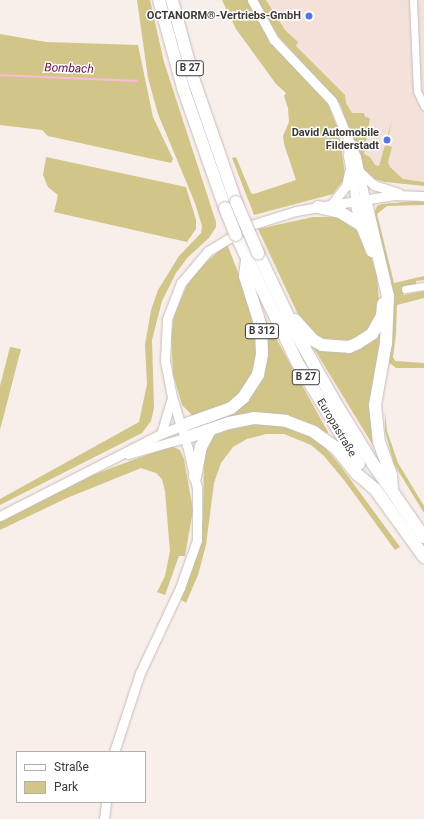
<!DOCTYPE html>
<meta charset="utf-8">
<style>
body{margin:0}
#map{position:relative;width:424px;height:819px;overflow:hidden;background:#f8eeea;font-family:Roboto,sans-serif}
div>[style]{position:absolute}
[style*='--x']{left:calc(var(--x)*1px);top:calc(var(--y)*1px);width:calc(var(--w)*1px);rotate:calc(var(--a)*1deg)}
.built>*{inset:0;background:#f4e2da}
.green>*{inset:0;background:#d1c688}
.stream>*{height:2px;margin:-1px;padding:0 1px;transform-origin:1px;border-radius:1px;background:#fbbad7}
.roads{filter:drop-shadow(0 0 1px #c5bcb8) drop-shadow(0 0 1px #c5bcb8)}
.minor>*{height:7px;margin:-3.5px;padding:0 3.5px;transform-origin:3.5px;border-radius:3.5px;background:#fff}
.tertiary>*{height:9px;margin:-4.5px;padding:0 4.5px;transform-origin:4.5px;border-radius:4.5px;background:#fff}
.trunk>*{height:12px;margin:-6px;padding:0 6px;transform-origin:6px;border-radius:6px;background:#fff}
.bridges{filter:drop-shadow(0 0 1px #c5bcb8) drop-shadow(0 0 1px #c5bcb8)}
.trunk-bridge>*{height:12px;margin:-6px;padding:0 6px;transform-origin:6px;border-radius:6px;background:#fff}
.dots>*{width:11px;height:11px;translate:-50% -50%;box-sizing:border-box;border:2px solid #fff;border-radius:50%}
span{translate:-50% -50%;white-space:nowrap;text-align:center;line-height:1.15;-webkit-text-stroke:3px #fff;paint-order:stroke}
.shield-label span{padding:1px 3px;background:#fff;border:1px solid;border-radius:3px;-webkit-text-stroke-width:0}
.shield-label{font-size:10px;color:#3d3937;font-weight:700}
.poi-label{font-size:11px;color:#3d3937;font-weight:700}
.right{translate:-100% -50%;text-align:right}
.street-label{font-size:11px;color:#3d3937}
.water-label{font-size:12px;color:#680b43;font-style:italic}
.legend{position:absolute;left:16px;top:751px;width:130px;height:52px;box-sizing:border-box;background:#fff;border:1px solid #b1b0af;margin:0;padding:5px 7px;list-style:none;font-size:12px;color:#3d3937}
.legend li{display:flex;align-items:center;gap:8px;height:20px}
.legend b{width:20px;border:1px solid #b1b0af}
</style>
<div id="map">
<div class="built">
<i style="clip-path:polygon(262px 0,424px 0,424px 185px,372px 173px,339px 98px,292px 49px)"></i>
</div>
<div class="green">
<i style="clip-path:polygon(137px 0,150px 0,164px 62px,216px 222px,216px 227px,209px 238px,188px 257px,176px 273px,162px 301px,152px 340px,154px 408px,151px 421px,142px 433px,0 505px,0 499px,139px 422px,147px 384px,145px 345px,151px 310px,158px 290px,179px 256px,201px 233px,202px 226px,195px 203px,158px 114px,148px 78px)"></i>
<i style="clip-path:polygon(222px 0,248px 0,270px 42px,327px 101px,339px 132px,345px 174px,344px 182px,342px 182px,333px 194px,254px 215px,232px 158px,236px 157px,251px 193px,254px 194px,296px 180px,284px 144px,283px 136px,289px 122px,288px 108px,284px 96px,286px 93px,276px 84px,236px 29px)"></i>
<i style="clip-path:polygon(257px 0,266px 0,285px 30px,298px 42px,296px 46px,345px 95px,346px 103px,352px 113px,364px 113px,365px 117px,370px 118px,364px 154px,370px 157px,375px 165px,379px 166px,392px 120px,387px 145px,392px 147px,388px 162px,390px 167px,403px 179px,424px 182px,424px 186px,385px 182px,370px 178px,365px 172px,340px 104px,277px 35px)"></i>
<i style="clip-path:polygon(0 34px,46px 42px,138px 45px,153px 117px,173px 159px,171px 163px,48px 136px,42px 130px,0 125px)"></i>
<i style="clip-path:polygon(46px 157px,186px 187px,196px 220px,196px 229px,187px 242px,54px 212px,58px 195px,48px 187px,43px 175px)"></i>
<i style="clip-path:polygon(415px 201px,424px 202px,424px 205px,387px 206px,377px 214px,394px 283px,424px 276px,424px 280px,416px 281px,416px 285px,402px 289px,404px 295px,424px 291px,424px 298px,397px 305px,396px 334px,393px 357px,395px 361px,424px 363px,424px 368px,396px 368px,387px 361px,391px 336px,373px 215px,377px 206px,382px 204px)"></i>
<i style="clip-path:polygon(313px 217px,342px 217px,356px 226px,370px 253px,377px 276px,380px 313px,368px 333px,349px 344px,323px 341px,302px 323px,258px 229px)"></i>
<i style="clip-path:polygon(227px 244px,251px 305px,259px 348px,251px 379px,232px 402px,194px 417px,182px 405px,173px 374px,171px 336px,174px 316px,187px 285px,197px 270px)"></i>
<i style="clip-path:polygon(262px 313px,328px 432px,327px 434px,282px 415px,195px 431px,194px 426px,230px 415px,249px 399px)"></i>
<i style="clip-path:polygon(385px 323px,374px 381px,380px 457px,313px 347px,314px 344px,330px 350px)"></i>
<i style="clip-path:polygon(10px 347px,21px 349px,0 430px,0 386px)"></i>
<i style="clip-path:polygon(385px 412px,387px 431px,398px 463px,424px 506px,424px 513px,394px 464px,385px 431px)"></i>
<i style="clip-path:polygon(256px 422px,280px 423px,317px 438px,339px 464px,400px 547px,395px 550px,344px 480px,324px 456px,311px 445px,284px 434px,266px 434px,247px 439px,233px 447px,221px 463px,214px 483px,206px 545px,198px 575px,186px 603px,180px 599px,199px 546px,203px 519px,204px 450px,211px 436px,220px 430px)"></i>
<i style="clip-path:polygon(171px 446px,180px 450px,184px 459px,193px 510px,185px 556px,179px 556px,165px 595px,157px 592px,165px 576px,170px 551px,165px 491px,162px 479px,156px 473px,141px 468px,67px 498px,0 530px,0 522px,95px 474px)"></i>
</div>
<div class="stream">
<i style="--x:0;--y:75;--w:137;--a:2.5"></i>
</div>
<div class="roads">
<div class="minor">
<i style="--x:413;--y:0;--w:91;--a:87.5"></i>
<i style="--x:417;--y:91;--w:17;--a:65"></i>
<i style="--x:405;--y:289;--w:19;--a:-9"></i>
</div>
<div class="tertiary">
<i style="--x:252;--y:0;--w:46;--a:61.2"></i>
<i style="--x:274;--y:40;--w:84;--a:46.4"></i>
<i style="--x:332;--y:101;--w:61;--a:66.8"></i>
<i style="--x:356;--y:157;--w:43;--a:77.9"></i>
<i style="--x:349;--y:144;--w:12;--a:95"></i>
<i style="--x:348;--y:156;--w:46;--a:79.9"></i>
<i style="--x:361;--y:173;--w:18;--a:43"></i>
<i style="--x:374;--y:185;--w:26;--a:18"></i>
<i style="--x:331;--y:205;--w:24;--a:-52"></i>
<i style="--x:346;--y:186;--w:14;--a:-78"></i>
<i style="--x:161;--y:434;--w:37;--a:-73"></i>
<i style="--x:128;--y:454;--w:59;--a:-15.7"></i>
<i style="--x:0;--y:516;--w:181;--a:-27"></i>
<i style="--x:161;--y:434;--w:22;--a:-22"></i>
<i style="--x:114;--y:752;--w:83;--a:-71.8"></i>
<i style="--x:140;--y:673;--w:94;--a:-64.8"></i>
<i style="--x:180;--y:588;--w:51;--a:-70.5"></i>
<i style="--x:197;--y:540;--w:52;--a:-90"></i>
<i style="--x:197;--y:488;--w:40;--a:-103"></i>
<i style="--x:188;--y:449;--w:54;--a:-107.1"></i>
<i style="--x:172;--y:397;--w:38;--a:-101"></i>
<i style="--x:165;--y:360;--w:41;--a:-87.2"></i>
<i style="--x:167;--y:319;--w:39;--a:-69"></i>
<i style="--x:181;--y:283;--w:42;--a:-49.8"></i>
<i style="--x:208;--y:251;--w:50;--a:-31.2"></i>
<i style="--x:251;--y:225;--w:47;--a:-17.3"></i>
<i style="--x:296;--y:211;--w:36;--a:-10"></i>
<i style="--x:331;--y:205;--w:64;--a:-9"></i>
<i style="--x:394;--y:195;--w:30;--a:2"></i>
<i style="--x:104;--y:819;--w:17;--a:-83"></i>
</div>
<div class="trunk">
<i style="--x:159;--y:0;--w:91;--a:74.7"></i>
<i style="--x:183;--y:88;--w:127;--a:70.7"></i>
<i style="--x:172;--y:0;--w:84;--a:74.8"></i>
<i style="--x:194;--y:81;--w:128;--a:70.9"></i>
<i style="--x:365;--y:199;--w:100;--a:76.7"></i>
<i style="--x:388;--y:296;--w:47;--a:92.4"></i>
<i style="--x:386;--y:343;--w:63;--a:100.1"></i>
<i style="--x:375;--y:405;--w:37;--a:84"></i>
<i style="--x:379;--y:442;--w:35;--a:70"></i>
<i style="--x:391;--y:475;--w:15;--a:86"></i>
<i style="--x:356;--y:201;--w:26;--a:77"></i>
<i style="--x:362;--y:226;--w:27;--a:68"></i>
<i style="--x:318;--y:207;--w:23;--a:13"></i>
<i style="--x:340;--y:212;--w:26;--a:32"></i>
<i style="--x:236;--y:235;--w:141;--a:64.3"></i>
<i style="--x:297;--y:362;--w:119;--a:58.7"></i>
<i style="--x:258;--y:253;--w:89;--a:64.6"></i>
<i style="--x:296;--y:333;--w:81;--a:60.6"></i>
<i style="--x:336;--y:404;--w:70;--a:58.3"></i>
<i style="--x:373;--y:464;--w:89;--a:55.1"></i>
<i style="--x:295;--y:320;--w:27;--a:48"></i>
<i style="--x:313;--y:340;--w:10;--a:29"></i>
<i style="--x:322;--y:345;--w:27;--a:4"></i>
<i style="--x:349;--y:347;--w:10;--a:-24"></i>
<i style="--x:358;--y:343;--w:17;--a:-33"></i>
<i style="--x:372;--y:334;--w:21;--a:-61"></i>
<i style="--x:382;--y:316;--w:12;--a:-85"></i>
<i style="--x:181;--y:426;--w:53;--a:-19.8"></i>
<i style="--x:231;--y:408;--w:16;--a:-40"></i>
<i style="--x:243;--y:398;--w:27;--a:-57"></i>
<i style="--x:258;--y:375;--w:21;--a:-79"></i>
<i style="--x:262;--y:354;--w:27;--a:-92"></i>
<i style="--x:261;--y:327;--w:53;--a:-107.4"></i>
<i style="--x:245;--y:276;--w:16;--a:-83"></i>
<i style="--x:185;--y:438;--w:46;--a:-18.8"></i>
<i style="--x:229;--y:423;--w:25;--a:-11"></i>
<i style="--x:254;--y:418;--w:32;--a:5"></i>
<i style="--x:286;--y:421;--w:30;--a:21"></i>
<i style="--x:314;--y:432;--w:26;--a:36"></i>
<i style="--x:335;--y:447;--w:35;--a:51"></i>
<i style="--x:357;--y:474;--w:23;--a:40"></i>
<i style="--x:375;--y:489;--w:84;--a:54.2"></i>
<i style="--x:195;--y:477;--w:31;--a:-79"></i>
<i style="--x:201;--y:447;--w:19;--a:-62"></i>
</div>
</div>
<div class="bridges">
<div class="trunk-bridge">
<i style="--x:236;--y:202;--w:56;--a:66.7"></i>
<i style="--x:225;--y:208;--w:29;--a:68"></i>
</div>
</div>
<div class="dots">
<i style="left:309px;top:16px;background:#5475ea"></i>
<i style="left:387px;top:140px;background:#5475ea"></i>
</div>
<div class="shield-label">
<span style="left:190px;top:68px">B 27</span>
<span style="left:262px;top:331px">B 312</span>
<span style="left:306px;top:377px">B 27</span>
</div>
<div class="poi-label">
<span class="right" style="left:301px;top:16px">OCTANORM®-Vertriebs-GmbH</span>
<span class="right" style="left:379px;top:140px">David Automobile<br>Filderstadt</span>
</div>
<div class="street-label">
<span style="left:336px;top:428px;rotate:59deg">Europastraße</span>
</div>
<div class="water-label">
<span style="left:69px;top:69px;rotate:2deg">Bombach</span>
</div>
<ul class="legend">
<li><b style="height:5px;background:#fff"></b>Straße</li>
<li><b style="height:11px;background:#d1c688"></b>Park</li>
</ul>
</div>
